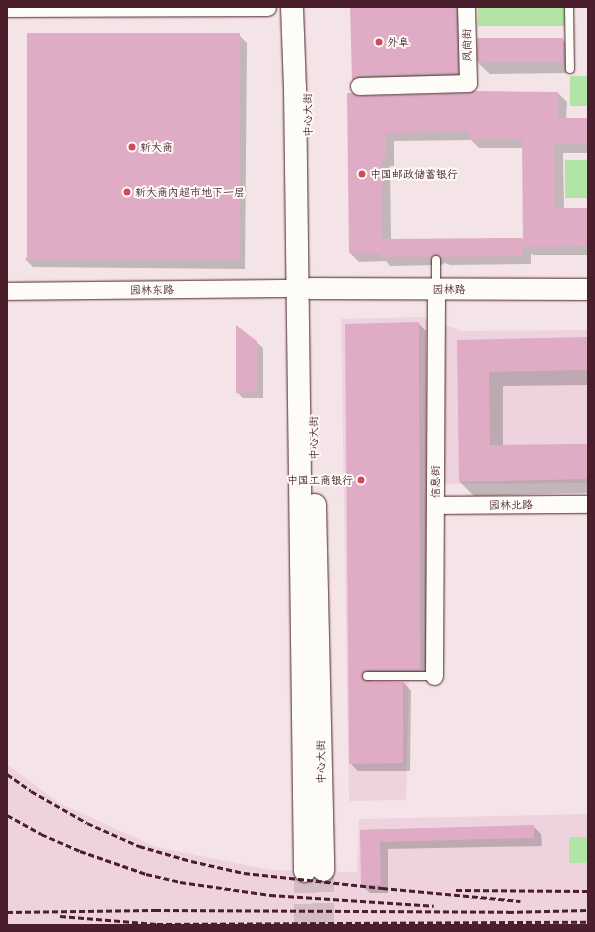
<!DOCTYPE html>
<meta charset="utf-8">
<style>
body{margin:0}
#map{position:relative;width:595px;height:932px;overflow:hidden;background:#f4e4e8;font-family:Mali,"LXGW WenKai TC",sans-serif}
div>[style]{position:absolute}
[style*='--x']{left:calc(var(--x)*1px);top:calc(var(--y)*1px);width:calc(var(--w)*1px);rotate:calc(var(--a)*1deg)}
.built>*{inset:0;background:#eed3de}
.green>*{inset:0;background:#b2e4a5;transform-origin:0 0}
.shadow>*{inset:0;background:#0003}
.building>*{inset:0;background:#dfabc5;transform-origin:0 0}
.secondary-tunnel>*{height:22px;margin-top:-11px;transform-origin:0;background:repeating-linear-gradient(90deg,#d2bdc2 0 22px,transparent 0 33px)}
.roads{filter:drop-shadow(0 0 1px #4a1f2b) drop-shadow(0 0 1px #4a1f2b)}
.service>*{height:8px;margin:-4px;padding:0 4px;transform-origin:4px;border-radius:4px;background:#fdfcf7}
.minor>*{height:17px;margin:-8.5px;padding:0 8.5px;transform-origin:8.5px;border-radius:8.5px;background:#fdfcf7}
.tertiary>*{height:21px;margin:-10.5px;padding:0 10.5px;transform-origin:10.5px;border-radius:10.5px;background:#fdfcf7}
.secondary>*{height:22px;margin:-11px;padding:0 11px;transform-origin:11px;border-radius:11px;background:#fdfcf7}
.rail>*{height:3px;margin-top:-1.5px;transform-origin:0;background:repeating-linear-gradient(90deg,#4a1f2b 0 6px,transparent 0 9px)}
.dots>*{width:11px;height:11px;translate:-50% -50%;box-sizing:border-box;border:2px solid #fdfcf7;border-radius:50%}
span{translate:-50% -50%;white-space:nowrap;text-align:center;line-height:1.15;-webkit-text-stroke:4px #fdfcf7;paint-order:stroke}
.poi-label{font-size:11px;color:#4a1f2b}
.left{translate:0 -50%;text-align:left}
.right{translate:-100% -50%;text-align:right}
.street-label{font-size:11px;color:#4a1f2b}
.frame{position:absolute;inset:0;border:8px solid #4a1f2b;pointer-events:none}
</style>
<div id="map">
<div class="built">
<i style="clip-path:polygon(421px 317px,462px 331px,588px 330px,588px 483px,429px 484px,426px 675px,409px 675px,406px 800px,349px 801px,341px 319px)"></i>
<i style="clip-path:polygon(7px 764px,59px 803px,156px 847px,271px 870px,357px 872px,359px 819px,588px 814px,588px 925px,7px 925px)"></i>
</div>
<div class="green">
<i style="left:478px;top:7px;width:88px;height:19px"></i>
<i style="left:570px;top:76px;width:18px;height:30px"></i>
<i style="left:588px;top:160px;width:38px;height:23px;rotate:90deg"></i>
<i style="left:569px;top:837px;width:19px;height:26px"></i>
</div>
<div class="shadow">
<i style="clip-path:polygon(351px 7px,464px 7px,466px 81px,361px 87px,353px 79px)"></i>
<i style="clip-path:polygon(239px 35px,247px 43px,245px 269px,33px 267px,25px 259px)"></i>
<i style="clip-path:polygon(562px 39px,574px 51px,574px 73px,490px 74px,478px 63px)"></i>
<i style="clip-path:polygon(evenodd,558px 93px,567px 102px,566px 119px,588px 119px,588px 153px,563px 153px,564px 209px,588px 209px,588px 255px,533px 255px,531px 253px,531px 264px,450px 265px,445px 263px,441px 265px,390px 266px,386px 261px,359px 262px,350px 253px,359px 97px,558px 93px,471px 140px,479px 148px,523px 148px,524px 241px,522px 239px,391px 240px,390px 166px,394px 166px,394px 141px,471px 140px)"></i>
<i style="clip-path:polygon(418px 323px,426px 331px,427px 678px,375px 678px,367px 682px,403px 682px,411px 691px,410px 771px,358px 771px,350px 763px,346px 325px)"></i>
<i style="clip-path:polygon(588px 338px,588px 385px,503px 386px,503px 446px,588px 444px,588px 493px,474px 496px,460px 482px,458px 341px)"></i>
<i style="clip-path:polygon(256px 342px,263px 348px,263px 398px,243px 398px,237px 392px)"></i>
<i style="clip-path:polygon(533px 826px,541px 834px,542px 846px,388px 849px,388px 893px,370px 893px,362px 885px,361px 830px)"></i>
</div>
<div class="building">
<i style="clip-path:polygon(350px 7px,456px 7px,458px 73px,359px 76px,352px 80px)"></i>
<i style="left:27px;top:33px;width:213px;height:227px"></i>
<i style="left:563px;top:38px;width:24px;height:86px;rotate:90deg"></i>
<i style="clip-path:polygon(473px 91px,558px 92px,558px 118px,588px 118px,588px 144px,554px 144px,555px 208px,588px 208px,588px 246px,523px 247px,522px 139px,469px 140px,469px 131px,386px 133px,386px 157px,381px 157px,382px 239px,522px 238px,523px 256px,440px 257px,436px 255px,432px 257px,380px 257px,380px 253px,349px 253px,347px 93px,352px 93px,359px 96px,468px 93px)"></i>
<i style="clip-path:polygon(419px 322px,420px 670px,367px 670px,362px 673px,362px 678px,367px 681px,403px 682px,403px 763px,349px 764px,345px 324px)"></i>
<i style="clip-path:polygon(236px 325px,257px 341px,257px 392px,236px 393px)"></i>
<i style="clip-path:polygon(588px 337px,588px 370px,489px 372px,490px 445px,588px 444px,588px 479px,459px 482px,457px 340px)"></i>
<i style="clip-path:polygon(534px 825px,534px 838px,380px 842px,381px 885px,361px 885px,360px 830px)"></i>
</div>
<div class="secondary-tunnel">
<i style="--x:305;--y:871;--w:54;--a:90"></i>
<i style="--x:323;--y:925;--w:55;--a:-90"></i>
</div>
<div class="roads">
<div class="service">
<i style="--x:569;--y:7;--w:62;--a:89.1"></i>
<i style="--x:436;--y:288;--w:28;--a:-90"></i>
<i style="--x:367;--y:676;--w:67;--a:0"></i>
</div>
<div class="minor">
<i style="--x:7;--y:8;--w:260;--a:-0.2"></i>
<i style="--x:359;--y:86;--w:109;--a:-1.6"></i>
<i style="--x:468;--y:83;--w:76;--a:-91.5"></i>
<i style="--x:7;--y:291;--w:290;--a:-0.6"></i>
<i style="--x:435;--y:505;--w:153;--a:-0.4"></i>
<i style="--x:434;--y:676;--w:387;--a:-89.7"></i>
</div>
<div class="tertiary">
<i style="--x:310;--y:288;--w:278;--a:0.2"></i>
</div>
<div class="secondary">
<i style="--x:292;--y:7;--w:81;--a:87.9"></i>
<i style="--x:295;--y:88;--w:783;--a:89.27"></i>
<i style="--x:315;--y:505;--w:365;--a:88.7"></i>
</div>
</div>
<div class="rail">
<i style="--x:7;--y:774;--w:29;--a:35"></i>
<i style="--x:31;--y:791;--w:64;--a:29.7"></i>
<i style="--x:87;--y:823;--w:57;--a:23.9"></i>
<i style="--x:139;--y:846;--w:54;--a:16.1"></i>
<i style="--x:191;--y:861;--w:54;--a:12.8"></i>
<i style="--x:244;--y:873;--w:139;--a:6.2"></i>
<i style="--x:382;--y:888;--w:139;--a:5.4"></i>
<i style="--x:7;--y:815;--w:39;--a:29"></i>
<i style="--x:41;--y:834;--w:43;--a:23.6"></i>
<i style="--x:80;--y:851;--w:70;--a:19.2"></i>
<i style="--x:146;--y:874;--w:35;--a:13"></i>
<i style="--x:180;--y:882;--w:91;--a:8.2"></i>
<i style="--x:270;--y:895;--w:164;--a:3.8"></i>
<i style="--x:456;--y:890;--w:132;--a:0.4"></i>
<i style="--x:7;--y:912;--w:148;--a:-0.8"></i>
<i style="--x:155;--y:910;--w:353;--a:0.3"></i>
<i style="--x:508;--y:912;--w:80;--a:-1.4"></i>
<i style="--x:60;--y:916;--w:97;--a:4.7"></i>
<i style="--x:157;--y:924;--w:431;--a:-0.3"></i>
</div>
<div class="dots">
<i style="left:379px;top:42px;background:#d1495b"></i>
<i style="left:132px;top:147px;background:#d1495b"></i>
<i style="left:362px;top:174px;background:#d1495b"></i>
<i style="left:127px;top:192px;background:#d1495b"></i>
<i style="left:361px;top:480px;background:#d1495b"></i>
</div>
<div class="poi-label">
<span class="left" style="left:387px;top:42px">外阜</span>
<span class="left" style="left:140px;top:147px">新大商</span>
<span class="left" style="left:370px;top:174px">中国邮政储蓄银行</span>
<span class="left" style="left:135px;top:192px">新大商内超市地下一层</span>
<span class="right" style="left:353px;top:480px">中国工商银行</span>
</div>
<div class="street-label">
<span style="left:467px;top:45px;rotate:-91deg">风尚街</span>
<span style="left:308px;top:115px;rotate:-91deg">中心大街</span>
<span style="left:449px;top:289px">园林路</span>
<span style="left:152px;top:290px;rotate:-1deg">园林东路</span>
<span style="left:314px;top:438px;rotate:-91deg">中心大街</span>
<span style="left:435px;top:482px;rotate:-90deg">信息街</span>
<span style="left:511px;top:505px;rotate:-1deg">园林北路</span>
<span style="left:321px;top:762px;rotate:-91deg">中心大街</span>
</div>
<div class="frame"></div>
</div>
